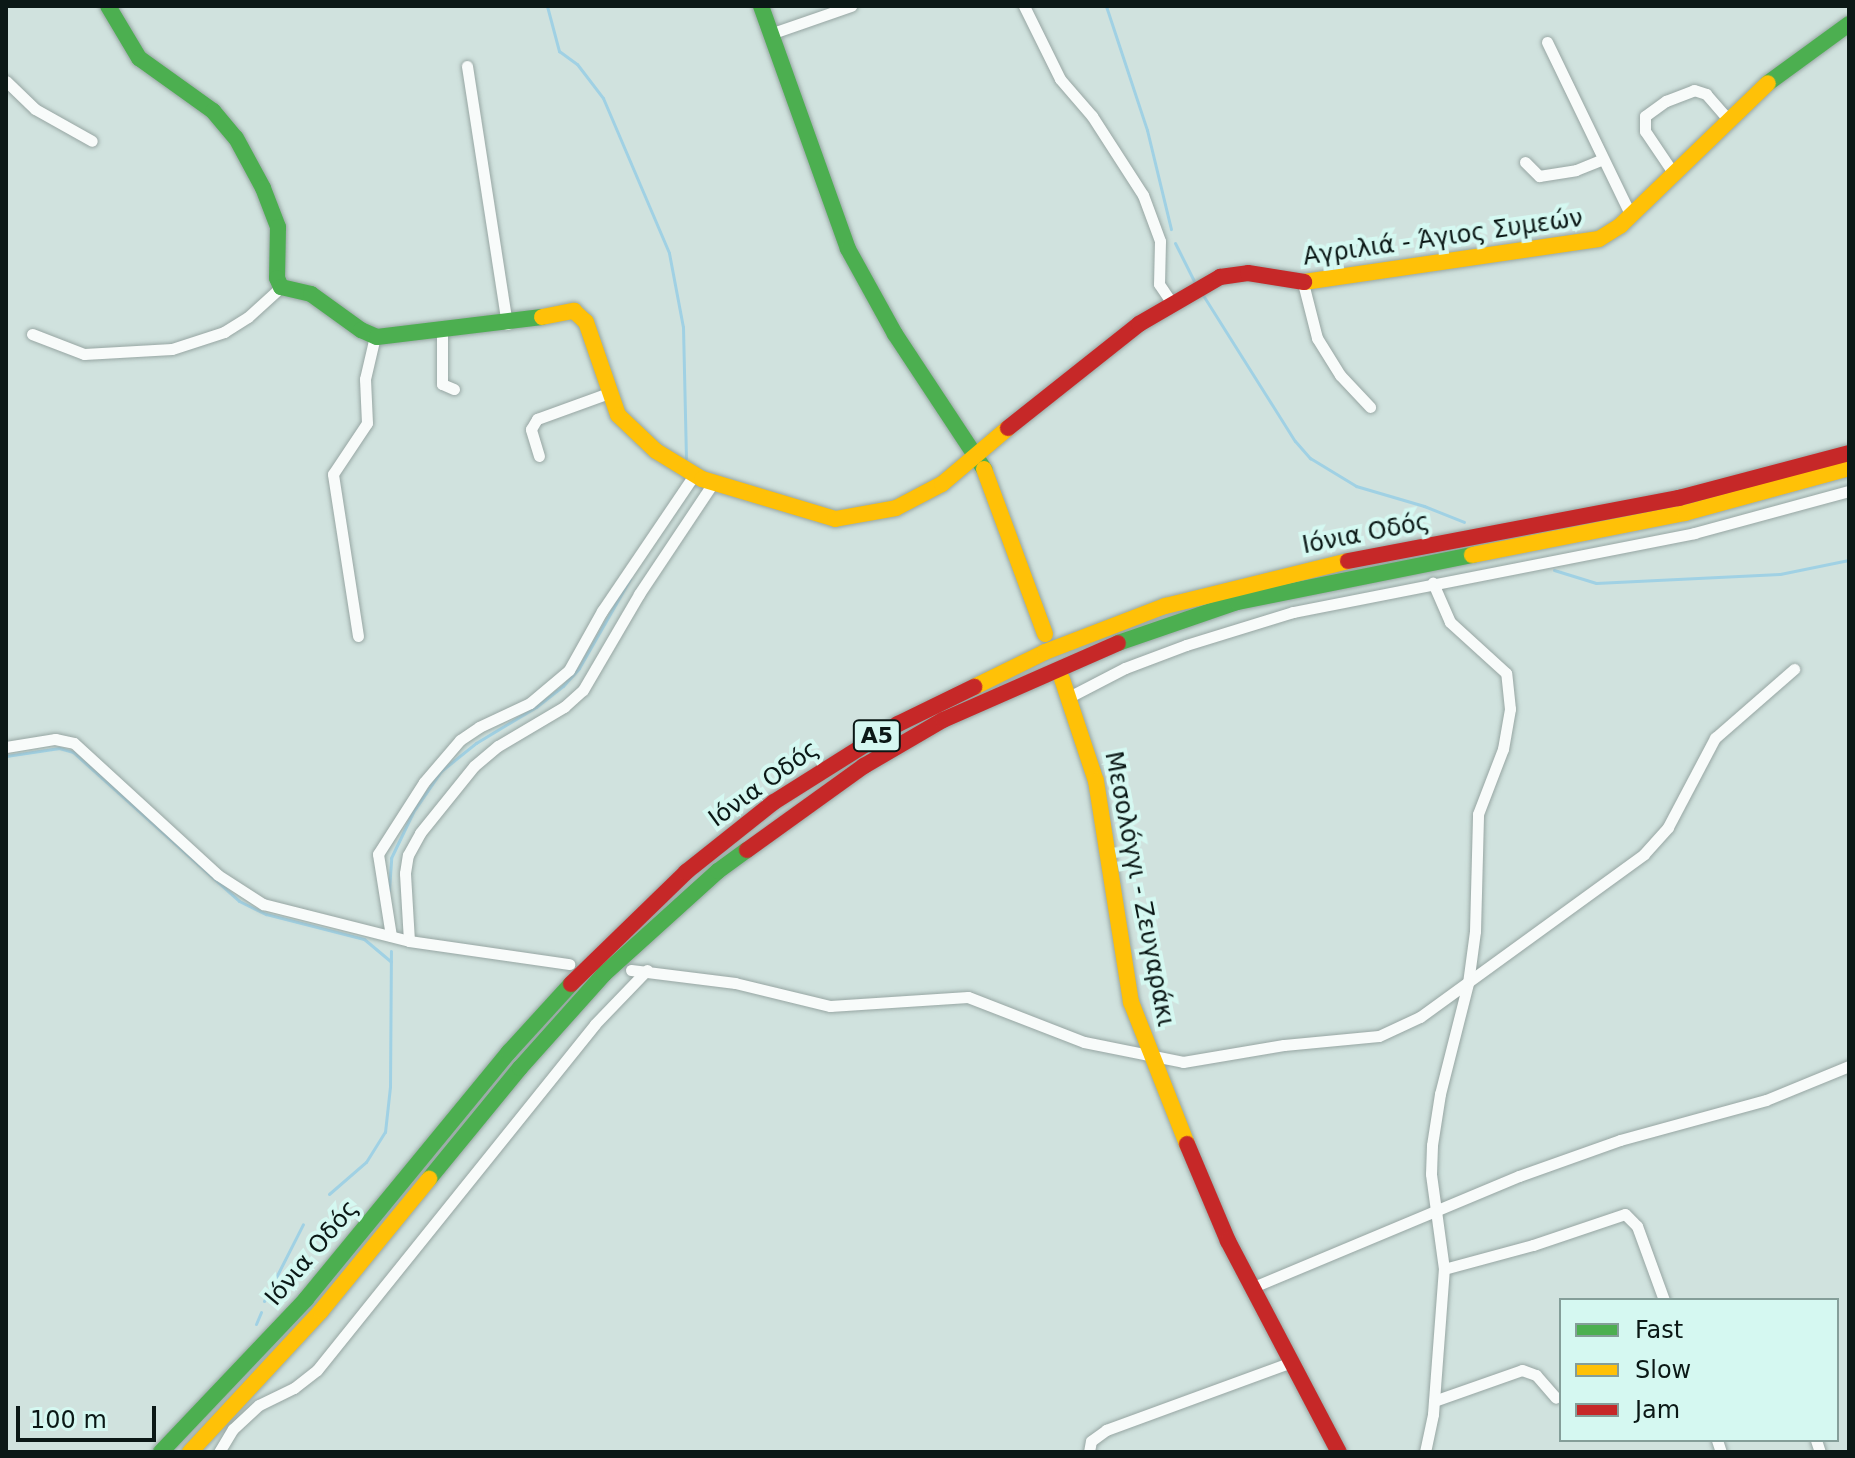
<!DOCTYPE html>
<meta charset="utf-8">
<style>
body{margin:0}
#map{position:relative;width:1855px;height:1458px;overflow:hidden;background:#d0e2de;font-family:"DejaVu Sans",sans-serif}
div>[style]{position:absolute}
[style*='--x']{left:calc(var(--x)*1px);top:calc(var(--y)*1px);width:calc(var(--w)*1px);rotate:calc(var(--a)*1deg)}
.stream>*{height:3px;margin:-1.5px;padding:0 1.5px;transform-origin:1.5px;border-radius:1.5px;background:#a0d1e4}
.roads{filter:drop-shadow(0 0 2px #97a6a3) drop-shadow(0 0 2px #97a6a3)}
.street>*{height:11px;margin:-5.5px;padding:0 5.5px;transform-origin:5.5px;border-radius:5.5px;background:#f8fbfa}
.fast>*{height:16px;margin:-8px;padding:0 8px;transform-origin:8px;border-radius:8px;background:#4caf50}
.slow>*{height:16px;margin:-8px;padding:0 8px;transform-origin:8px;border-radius:8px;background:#ffc107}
.jam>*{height:16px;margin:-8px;padding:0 8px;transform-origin:8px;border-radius:8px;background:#c62828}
span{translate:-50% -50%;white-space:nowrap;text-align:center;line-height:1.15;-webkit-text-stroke:8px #d5f8f1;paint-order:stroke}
.shield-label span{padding:2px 6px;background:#d5f8f1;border:2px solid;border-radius:6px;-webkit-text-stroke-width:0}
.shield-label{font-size:22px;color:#0b1816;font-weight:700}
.street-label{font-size:24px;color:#0b1816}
.frame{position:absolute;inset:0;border:8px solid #0b1816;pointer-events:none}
.legend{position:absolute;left:1559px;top:1298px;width:280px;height:144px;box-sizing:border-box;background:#d5f8f1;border:2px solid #849e99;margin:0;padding:10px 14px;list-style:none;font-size:24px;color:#0b1816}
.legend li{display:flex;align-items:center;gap:16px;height:40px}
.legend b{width:40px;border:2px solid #849e99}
.scale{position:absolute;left:16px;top:1406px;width:140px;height:36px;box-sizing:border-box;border:4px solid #0b1816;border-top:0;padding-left:10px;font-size:24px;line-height:28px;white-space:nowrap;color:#0b1816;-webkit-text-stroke:6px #d5f8f1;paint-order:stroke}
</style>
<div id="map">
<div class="stream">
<i style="--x:547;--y:6;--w:47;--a:75.1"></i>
<i style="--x:559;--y:51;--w:22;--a:36"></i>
<i style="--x:577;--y:64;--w:43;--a:52.6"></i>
<i style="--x:603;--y:98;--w:168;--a:66.9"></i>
<i style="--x:669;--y:253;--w:75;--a:79.3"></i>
<i style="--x:683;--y:327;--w:131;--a:88.7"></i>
<i style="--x:1106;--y:6;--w:131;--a:71.7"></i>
<i style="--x:1147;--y:130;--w:102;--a:76.4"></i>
<i style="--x:1175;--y:243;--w:45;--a:63.4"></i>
<i style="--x:1201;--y:292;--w:176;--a:57.8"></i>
<i style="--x:1295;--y:441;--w:23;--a:49"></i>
<i style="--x:1310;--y:458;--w:54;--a:31.3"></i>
<i style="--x:1356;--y:486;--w:71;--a:16.4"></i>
<i style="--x:1424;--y:506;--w:43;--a:21.8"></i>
<i style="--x:1554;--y:570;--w:44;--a:17.2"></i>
<i style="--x:1596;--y:583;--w:184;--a:-2.8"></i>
<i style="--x:1780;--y:574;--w:70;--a:-11.5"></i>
<i style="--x:6;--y:756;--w:54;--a:-8.6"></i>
<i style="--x:59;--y:748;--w:15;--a:16"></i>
<i style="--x:73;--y:752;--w:223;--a:41.9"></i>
<i style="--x:239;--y:901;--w:30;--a:26"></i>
<i style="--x:266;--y:914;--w:101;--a:14.3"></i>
<i style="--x:364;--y:939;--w:35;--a:40"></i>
<i style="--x:389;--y:890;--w:32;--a:-86"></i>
<i style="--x:391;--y:858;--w:51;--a:-64.4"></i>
<i style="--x:413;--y:812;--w:50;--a:-55.7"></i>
<i style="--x:441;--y:771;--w:45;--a:-38.7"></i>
<i style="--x:476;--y:743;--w:70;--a:-31"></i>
<i style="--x:536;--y:707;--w:34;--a:-38"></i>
<i style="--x:563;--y:686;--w:24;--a:-48"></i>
<i style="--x:579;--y:668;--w:103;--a:-60.2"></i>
<i style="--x:329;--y:1194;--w:49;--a:-40.9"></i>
<i style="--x:366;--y:1162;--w:36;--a:-58"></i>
<i style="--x:385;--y:1132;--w:45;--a:-83.7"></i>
<i style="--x:390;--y:1087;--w:136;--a:-89.6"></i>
<i style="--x:264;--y:1301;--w:86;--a:-63.1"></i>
<i style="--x:256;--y:1324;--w:13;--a:-67"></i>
</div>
<div class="roads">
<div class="street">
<i style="--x:1024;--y:6;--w:81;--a:63.7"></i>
<i style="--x:1060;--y:79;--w:49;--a:49.1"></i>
<i style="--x:1092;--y:116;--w:94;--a:57.2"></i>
<i style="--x:1143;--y:195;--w:49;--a:69.7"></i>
<i style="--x:1160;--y:241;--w:43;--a:91.3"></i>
<i style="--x:1159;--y:284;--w:22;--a:56"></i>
<i style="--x:770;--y:34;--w:86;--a:-19.1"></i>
<i style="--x:1547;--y:42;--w:193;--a:64.2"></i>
<i style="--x:467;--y:66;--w:261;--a:81.2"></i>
<i style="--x:6;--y:81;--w:40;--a:44"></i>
<i style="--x:35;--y:109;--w:65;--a:29.3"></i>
<i style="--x:1525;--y:162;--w:20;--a:45"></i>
<i style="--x:1539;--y:176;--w:37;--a:-9"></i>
<i style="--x:1576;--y:170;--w:29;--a:-22"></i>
<i style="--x:1674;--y:174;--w:52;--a:-124"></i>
<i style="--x:1645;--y:131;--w:15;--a:-90"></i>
<i style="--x:1645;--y:116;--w:26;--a:-36"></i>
<i style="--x:1666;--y:101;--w:30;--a:-21"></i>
<i style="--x:1694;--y:90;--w:13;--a:18"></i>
<i style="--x:1706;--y:94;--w:33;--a:49"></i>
<i style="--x:1303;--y:283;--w:57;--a:75.7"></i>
<i style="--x:1317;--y:338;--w:44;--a:58.1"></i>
<i style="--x:1340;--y:375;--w:44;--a:46.8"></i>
<i style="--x:442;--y:330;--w:54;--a:90"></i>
<i style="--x:442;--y:384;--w:13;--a:23"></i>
<i style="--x:32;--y:334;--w:56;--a:21"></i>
<i style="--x:84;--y:354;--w:88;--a:-3.3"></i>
<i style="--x:172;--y:349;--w:55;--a:-18.1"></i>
<i style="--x:224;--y:332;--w:28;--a:-32"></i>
<i style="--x:248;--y:317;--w:45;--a:-42.3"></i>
<i style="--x:539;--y:456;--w:28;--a:-107"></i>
<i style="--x:531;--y:429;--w:12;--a:-59"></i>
<i style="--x:537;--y:419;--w:77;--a:-19.9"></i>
<i style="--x:358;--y:636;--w:164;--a:-98.8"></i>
<i style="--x:333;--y:474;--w:61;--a:-56.3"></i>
<i style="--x:367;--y:423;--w:44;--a:-92.6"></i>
<i style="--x:365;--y:379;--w:44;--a:-76.9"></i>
<i style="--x:1069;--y:697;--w:63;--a:-27.4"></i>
<i style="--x:1125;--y:668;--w:65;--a:-20.7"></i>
<i style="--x:1186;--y:645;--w:112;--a:-17.1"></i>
<i style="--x:1293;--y:612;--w:409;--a:-11.1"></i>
<i style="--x:1694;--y:533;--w:161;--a:-15.2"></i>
<i style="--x:6;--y:747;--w:50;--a:-9.3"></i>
<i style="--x:55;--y:739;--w:19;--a:12"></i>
<i style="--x:74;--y:743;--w:195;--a:42.5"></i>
<i style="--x:218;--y:875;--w:54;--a:32.8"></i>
<i style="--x:263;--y:904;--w:151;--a:14.2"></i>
<i style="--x:409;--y:941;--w:162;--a:8.2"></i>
<i style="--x:391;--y:936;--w:83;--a:-99"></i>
<i style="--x:378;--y:854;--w:85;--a:-57.4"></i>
<i style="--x:424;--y:782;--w:55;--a:-49.4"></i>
<i style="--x:460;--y:740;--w:23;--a:-34"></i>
<i style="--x:479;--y:727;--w:56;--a:-25.2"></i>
<i style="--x:530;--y:703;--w:51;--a:-40.2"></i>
<i style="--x:569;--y:670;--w:68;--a:-60.8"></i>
<i style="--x:602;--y:611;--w:164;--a:-55.9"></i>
<i style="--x:409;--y:941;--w:68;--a:-93.4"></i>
<i style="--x:405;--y:873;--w:18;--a:-81"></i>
<i style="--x:408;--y:855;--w:25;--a:-61"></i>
<i style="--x:420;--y:833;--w:86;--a:-51.1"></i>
<i style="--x:474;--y:766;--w:31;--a:-40"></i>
<i style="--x:498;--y:746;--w:77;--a:-30.6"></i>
<i style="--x:564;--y:707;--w:25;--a:-42"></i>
<i style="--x:583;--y:690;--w:111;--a:-59.7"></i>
<i style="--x:639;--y:594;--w:133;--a:-56.3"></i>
<i style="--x:631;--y:970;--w:105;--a:7.1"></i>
<i style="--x:735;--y:983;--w:98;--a:13.6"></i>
<i style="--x:830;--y:1006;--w:138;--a:-3.7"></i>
<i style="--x:968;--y:997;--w:124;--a:21.2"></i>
<i style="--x:1084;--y:1042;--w:101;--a:11.4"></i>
<i style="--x:1183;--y:1062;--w:102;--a:-9.6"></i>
<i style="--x:1284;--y:1045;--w:95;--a:-5.4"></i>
<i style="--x:1379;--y:1036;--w:45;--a:-24.9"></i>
<i style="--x:1420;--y:1017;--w:277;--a:-36"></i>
<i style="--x:1644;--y:854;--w:36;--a:-48"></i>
<i style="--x:1668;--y:827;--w:101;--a:-62.2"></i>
<i style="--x:1715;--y:738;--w:105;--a:-41.1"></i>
<i style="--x:1444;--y:1269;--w:92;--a:-15.1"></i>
<i style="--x:1533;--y:1245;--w:97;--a:-18.6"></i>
<i style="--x:1625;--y:1214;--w:17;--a:45"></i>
<i style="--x:1637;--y:1226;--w:79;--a:70"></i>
<i style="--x:1251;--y:1288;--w:290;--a:-22.7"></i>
<i style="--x:1519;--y:1176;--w:107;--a:-19.6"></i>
<i style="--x:1620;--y:1140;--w:151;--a:-15.3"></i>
<i style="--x:1766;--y:1100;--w:90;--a:-22.3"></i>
<i style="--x:1434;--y:1401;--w:93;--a:-19.4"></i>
<i style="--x:1522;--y:1370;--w:15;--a:20"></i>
<i style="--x:1536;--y:1375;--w:30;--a:49"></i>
<i style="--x:1717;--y:1440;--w:13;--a:72"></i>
<i style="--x:1816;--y:1440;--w:13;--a:72"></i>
<i style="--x:219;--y:1452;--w:27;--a:-59"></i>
<i style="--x:233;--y:1429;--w:35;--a:-43"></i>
<i style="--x:259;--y:1405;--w:39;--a:-26"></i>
<i style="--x:294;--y:1388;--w:29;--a:-38"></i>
<i style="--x:317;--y:1370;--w:444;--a:-51.2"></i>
<i style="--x:595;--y:1024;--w:75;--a:-46.1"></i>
<i style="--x:1089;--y:1452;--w:11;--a:-80"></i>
<i style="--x:1091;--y:1441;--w:19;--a:-36"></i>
<i style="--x:1106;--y:1430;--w:198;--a:-20.1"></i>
<i style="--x:1425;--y:1452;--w:39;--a:-78"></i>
<i style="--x:1433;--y:1414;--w:145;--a:-85.7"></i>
<i style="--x:1444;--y:1269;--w:96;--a:-97.8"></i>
<i style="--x:1431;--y:1174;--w:29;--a:-88"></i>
<i style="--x:1432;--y:1145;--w:52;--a:-81.1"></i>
<i style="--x:1440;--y:1094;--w:114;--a:-75.8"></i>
<i style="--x:1468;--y:983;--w:52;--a:-82.3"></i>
<i style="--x:1475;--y:931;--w:117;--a:-88.5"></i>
<i style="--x:1478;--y:814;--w:70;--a:-69"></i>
<i style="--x:1503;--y:749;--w:41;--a:-80.1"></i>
<i style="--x:1510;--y:709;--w:36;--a:-96"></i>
<i style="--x:1506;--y:673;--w:76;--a:-137.7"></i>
<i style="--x:1450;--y:622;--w:43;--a:-113.6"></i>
</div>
<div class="fast">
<i style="--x:108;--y:6;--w:61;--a:59.2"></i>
<i style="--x:139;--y:58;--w:91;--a:35.6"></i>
<i style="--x:213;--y:111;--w:35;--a:50"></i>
<i style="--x:236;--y:138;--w:57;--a:61.6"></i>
<i style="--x:263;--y:188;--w:42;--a:69"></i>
<i style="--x:278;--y:227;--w:51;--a:91.1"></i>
<i style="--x:277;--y:278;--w:10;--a:66"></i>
<i style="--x:281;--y:287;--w:31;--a:13"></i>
<i style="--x:311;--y:294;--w:62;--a:35.8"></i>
<i style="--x:361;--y:330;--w:17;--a:24"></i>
<i style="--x:377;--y:337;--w:166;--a:-6.9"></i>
<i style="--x:761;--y:6;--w:258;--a:70.3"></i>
<i style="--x:848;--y:249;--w:97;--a:61.1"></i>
<i style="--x:895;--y:334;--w:162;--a:56.6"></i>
<i style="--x:1768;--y:83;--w:100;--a:-36.1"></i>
<i style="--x:1118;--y:643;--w:126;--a:-19"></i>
<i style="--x:1237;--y:602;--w:240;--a:-11.3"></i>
<i style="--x:429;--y:1179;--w:144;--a:-50.7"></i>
<i style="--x:520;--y:1068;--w:126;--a:-48.2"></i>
<i style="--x:604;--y:974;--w:154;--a:-42.1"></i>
<i style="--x:718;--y:871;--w:36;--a:-36"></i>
<i style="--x:161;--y:1452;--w:211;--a:-46.5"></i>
<i style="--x:306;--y:1299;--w:320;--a:-50.6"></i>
<i style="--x:509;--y:1052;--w:92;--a:-47.6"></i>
</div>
<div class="slow">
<i style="--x:1304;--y:282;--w:298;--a:-8.3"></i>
<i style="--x:1599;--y:239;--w:26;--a:-32"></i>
<i style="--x:1621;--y:225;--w:204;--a:-44"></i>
<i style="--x:542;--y:317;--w:33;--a:-11"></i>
<i style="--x:574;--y:311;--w:16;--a:43"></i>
<i style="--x:586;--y:322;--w:98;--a:71"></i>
<i style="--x:618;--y:415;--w:52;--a:43.5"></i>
<i style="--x:656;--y:451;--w:54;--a:31.3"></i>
<i style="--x:702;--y:479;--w:139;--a:16.7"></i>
<i style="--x:835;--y:519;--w:62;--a:-10.2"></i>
<i style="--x:896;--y:508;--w:52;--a:-27.6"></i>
<i style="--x:942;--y:484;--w:87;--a:-40.3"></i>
<i style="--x:984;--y:469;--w:176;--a:69.7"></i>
<i style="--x:1472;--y:555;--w:217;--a:-11.2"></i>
<i style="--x:1685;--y:513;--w:170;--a:-15.3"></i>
<i style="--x:1062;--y:679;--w:108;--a:71.6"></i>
<i style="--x:1096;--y:781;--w:224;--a:81"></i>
<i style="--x:1131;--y:1002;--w:153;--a:68.5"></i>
<i style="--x:974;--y:687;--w:79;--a:-26.2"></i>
<i style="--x:1045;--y:652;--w:129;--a:-21"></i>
<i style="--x:1165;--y:606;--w:188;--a:-13.8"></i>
<i style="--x:190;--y:1452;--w:192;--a:-47.1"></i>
<i style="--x:321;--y:1311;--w:171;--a:-50.7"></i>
</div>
<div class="jam">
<i style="--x:1008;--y:428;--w:167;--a:-38.4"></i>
<i style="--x:1139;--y:324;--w:94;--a:-30.1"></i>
<i style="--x:1220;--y:277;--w:28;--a:-8"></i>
<i style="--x:1248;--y:273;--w:57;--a:9.1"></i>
<i style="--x:1348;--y:561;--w:337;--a:-10.8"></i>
<i style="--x:1679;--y:498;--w:176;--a:-14.8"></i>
<i style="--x:747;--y:850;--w:144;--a:-35.7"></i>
<i style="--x:864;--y:766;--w:91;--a:-30.2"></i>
<i style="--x:943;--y:720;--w:191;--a:-23.7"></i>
<i style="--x:571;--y:984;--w:161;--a:-44.2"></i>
<i style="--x:686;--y:872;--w:112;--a:-38.5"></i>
<i style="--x:774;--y:802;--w:146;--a:-32.2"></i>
<i style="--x:898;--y:724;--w:85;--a:-26"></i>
<i style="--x:1187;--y:1144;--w:105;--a:67.1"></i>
<i style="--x:1228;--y:1241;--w:238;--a:62.3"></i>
</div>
</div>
<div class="shield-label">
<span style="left:877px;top:736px">Α5</span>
</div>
<div class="street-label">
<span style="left:1443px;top:238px;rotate:-8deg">Αγριλιά - Άγιος Συμεών</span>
<span style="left:1366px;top:534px;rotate:-11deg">Ιόνια Οδός</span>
<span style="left:764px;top:784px;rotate:-36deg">Ιόνια Οδός</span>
<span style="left:1139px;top:889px;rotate:79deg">Μεσολόγγι - Ζευγαράκι</span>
<span style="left:312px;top:1253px;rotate:-50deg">Ιόνια Οδός</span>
</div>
<div class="frame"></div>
<ul class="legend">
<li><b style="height:10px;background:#4caf50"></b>Fast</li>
<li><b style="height:10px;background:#ffc107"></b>Slow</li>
<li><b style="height:10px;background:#c62828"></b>Jam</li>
</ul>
<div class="scale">100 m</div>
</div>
